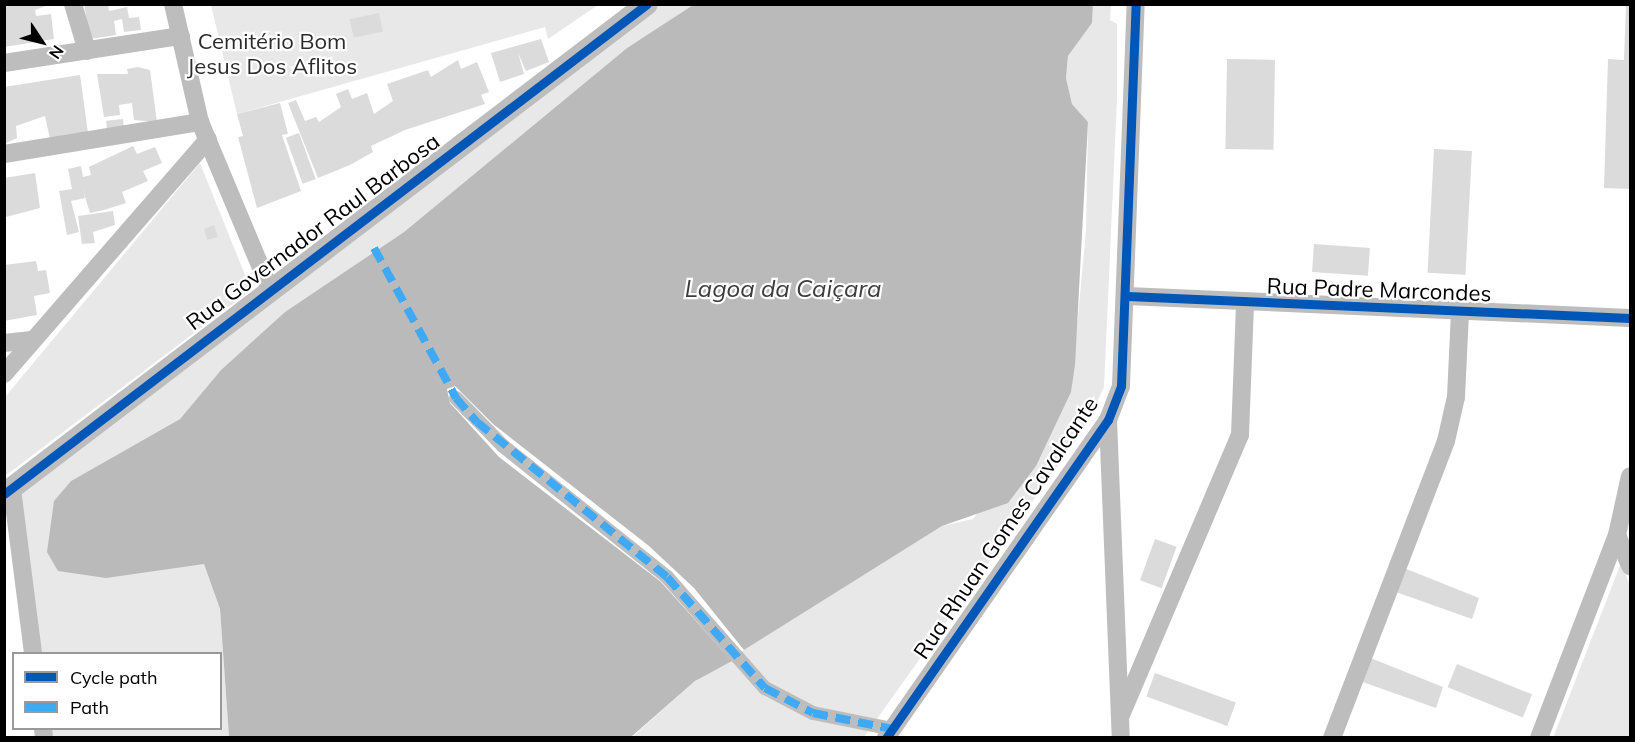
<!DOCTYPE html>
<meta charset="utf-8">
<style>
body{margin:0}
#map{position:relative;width:1635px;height:742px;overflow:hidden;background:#fff;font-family:Mulish,sans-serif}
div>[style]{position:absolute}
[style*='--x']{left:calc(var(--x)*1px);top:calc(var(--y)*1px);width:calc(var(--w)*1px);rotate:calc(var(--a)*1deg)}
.green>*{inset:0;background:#e8e8e8}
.water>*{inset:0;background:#bababa}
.building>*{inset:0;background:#dbdbdb;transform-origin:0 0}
.pedestrian>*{height:14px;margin:-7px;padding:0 7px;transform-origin:7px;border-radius:7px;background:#bdbdbd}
.minor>*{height:18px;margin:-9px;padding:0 9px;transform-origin:9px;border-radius:9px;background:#bdbdbd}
.tertiary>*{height:22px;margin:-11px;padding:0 11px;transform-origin:11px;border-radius:11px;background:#bdbdbd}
.quiet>*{height:8px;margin-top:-4px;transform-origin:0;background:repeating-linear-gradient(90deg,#3fa9f5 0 15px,transparent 0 23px)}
.cycleway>*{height:9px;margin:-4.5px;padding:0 4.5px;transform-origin:4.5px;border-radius:4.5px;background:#0057b8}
span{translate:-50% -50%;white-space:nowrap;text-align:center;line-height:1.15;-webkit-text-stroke:4.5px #fff;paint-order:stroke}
.park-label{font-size:22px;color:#2c2c2c}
.street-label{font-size:22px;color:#000}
.water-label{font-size:24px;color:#3d3d3d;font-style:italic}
.frame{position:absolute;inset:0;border:6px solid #000;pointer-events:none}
.legend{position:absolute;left:12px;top:652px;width:210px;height:78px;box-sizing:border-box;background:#fff;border:2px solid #999;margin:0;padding:8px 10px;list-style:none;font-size:18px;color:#000}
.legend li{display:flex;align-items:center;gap:12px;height:30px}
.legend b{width:30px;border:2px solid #999}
.north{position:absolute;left:12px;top:12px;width:60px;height:60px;-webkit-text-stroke:4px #fff;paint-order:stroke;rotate:125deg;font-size:16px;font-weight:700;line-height:24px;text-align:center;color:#000}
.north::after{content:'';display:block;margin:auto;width:21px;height:27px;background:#000;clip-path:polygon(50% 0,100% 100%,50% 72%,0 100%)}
</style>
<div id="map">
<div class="green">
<i style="clip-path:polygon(211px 5px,598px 5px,548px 39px,545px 27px,237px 114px)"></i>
<i style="clip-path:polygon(657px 5px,693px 5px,627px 48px,404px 232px,285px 312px,221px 370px,180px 419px,71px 481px,174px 566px,204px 564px,220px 609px,229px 737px,48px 737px,47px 729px,220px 728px,220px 654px,38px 653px,19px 506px,22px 494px)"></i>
<i style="clip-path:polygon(1093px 5px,1111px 5px,1110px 20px,1117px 24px,1117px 99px,1104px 387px,1084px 429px,864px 737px,631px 738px,695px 681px,744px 650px,942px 526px,973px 519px,1071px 392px,1086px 230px,1088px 122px,1072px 104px,1066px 78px,1068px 56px,1092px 23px)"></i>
<i style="clip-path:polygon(200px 163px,251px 290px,5px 476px,5px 397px)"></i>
<i style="clip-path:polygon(1621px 563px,1630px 585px,1630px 737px,1553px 738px)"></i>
</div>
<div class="water">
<i style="clip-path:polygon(693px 5px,1093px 5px,1092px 23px,1068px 56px,1066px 78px,1072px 104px,1088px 122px,1075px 365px,1071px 392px,1036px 466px,1008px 503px,942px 526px,744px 650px,694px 588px,649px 546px,493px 424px,455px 386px,447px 389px,450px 403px,499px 457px,661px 582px,732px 661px,695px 681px,631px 737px,229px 737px,220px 609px,204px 564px,106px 578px,58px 571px,47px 552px,54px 501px,71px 481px,180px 419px,221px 370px,285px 312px,404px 232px,627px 48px)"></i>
</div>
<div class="building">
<i style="clip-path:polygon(4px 4px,51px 4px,35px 10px,36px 16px,51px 14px,54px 39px,4px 47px)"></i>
<i style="clip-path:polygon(84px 4px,108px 4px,109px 11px,127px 7px,129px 18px,139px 17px,141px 30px,124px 32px,122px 19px,114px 21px,116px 35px,90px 39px)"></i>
<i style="clip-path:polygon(1626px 5px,1630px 5px,1630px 189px,1604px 188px,1608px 59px,1624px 60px)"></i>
<i style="left:379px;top:13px;width:19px;height:30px;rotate:78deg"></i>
<i style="clip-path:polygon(541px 39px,549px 62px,526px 71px,518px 53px,524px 74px,500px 82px,491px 53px)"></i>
<i style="left:1227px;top:59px;width:48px;height:90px;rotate:1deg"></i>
<i style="clip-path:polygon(458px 60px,461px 69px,477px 62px,489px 92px,481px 95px,485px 104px,405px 130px,371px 146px,373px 152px,350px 165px,318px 178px,288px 103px,296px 100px,305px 121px,316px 117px,319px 122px,341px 107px,336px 94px,348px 89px,352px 99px,367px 93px,374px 114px,393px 101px,387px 84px,428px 70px,431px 77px)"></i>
<i style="clip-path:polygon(138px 67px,150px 70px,157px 122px,134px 120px,132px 103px,119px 105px,120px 115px,104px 117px,97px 74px,128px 74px,127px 69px)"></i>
<i style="clip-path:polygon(80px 75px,88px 133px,50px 139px,45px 116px,16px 126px,17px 138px,4px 144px,4px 87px)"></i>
<i style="clip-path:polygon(280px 103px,288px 134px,282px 135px,301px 191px,257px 208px,238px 137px,243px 136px,237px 114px)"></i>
<i style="left:123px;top:119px;width:10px;height:17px;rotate:84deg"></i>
<i style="left:299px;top:133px;width:49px;height:14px;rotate:70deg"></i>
<i style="clip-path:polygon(133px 146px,137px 154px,155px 147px,162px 163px,143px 171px,148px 181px,122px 192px,126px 203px,104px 210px,90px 213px,82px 187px,85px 198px,71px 201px,79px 232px,67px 235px,59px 191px,72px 189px,68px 169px,81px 166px,83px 177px,91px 175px,89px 167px)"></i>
<i style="left:1434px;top:149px;width:38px;height:124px;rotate:3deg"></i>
<i style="clip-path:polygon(35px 173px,40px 208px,6px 217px,4px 178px)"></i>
<i style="clip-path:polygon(113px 211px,115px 225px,93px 232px,95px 243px,82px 244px,78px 216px)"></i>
<i style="clip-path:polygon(214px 225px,218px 237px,207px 240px,204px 229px)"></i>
<i style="left:1314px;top:244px;width:56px;height:28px;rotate:4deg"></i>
<i style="clip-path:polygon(36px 261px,38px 271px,46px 270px,50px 293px,34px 296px,37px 315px,4px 321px,4px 265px)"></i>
<i style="left:1155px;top:539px;width:23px;height:44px;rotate:20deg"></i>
<i style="clip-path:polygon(1404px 568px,1479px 598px,1472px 619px,1393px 591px)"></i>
<i style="clip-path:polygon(1368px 657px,1443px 687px,1436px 708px,1357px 680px)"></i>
<i style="left:1457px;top:664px;width:81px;height:25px;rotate:22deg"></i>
<i style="left:1155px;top:673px;width:86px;height:25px;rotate:20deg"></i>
</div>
<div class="pedestrian">
<i style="--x:456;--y:398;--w:67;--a:45.6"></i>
<i style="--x:503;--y:446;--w:210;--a:38.6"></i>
<i style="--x:667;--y:577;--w:148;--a:48.6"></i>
<i style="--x:765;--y:688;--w:54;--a:27.5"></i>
<i style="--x:813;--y:713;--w:81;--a:11.4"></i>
</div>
<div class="minor">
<i style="--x:73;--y:4;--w:49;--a:73.4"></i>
<i style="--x:173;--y:4;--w:121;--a:77.1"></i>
<i style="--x:200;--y:122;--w:181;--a:67.3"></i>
<i style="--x:4;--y:63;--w:179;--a:-8.7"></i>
<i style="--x:4;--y:154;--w:199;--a:-9.3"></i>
<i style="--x:1127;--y:296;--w:503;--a:2.5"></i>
<i style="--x:4;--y:343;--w:28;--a:-6"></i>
<i style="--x:4;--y:374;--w:311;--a:-49"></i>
<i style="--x:1108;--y:420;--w:318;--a:87.7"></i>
<i style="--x:12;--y:489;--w:166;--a:82.7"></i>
<i style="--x:1617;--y:535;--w:34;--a:67"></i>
<i style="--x:1121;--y:715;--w:304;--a:-67"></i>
<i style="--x:1240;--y:435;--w:130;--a:-87.8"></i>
<i style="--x:43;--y:728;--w:10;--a:84"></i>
<i style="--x:886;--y:738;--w:388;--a:-55.1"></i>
<i style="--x:1108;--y:420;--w:36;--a:-69"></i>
<i style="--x:1121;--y:386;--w:382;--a:-87.8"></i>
<i style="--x:1332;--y:738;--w:318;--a:-69"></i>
<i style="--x:1446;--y:441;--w:45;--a:-77.2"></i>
<i style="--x:1456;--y:397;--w:85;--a:-87.3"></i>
<i style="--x:1539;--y:738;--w:217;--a:-69"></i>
<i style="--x:1617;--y:535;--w:60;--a:-77.6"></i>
</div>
<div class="tertiary">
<i style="--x:4;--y:494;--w:808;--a:-37.31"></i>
</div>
<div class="quiet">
<i style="--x:374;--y:248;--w:171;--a:61.3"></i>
<i style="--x:456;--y:398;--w:32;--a:49"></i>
<i style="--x:477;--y:422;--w:245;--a:39.2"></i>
<i style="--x:667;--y:577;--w:148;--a:48.6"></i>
<i style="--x:765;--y:688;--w:54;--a:27.5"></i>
<i style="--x:813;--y:713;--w:81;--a:11.4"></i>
</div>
<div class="cycleway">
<i style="--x:1127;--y:296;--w:503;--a:2.5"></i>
<i style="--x:4;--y:494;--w:808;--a:-37.31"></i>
<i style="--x:886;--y:738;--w:388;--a:-55.1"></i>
<i style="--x:1108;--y:420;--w:36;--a:-69"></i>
<i style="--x:1121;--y:386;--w:382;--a:-87.8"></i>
</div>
<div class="park-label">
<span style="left:272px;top:54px">Cemitério Bom<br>Jesus Dos Aflitos</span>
</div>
<div class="street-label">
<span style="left:313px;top:232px;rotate:-37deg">Rua Governador Raul Barbosa</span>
<span style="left:1379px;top:290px;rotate:2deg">Rua Padre Marcondes</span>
<span style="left:1006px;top:528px;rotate:-56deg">Rua Rhuan Gomes Cavalcante</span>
</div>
<div class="water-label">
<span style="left:783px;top:289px">Lagoa da Caiçara</span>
</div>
<div class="frame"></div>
<ul class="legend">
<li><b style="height:8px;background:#0057b8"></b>Cycle path</li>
<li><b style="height:8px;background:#3fa9f5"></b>Path</li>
</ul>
<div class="north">N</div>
</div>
